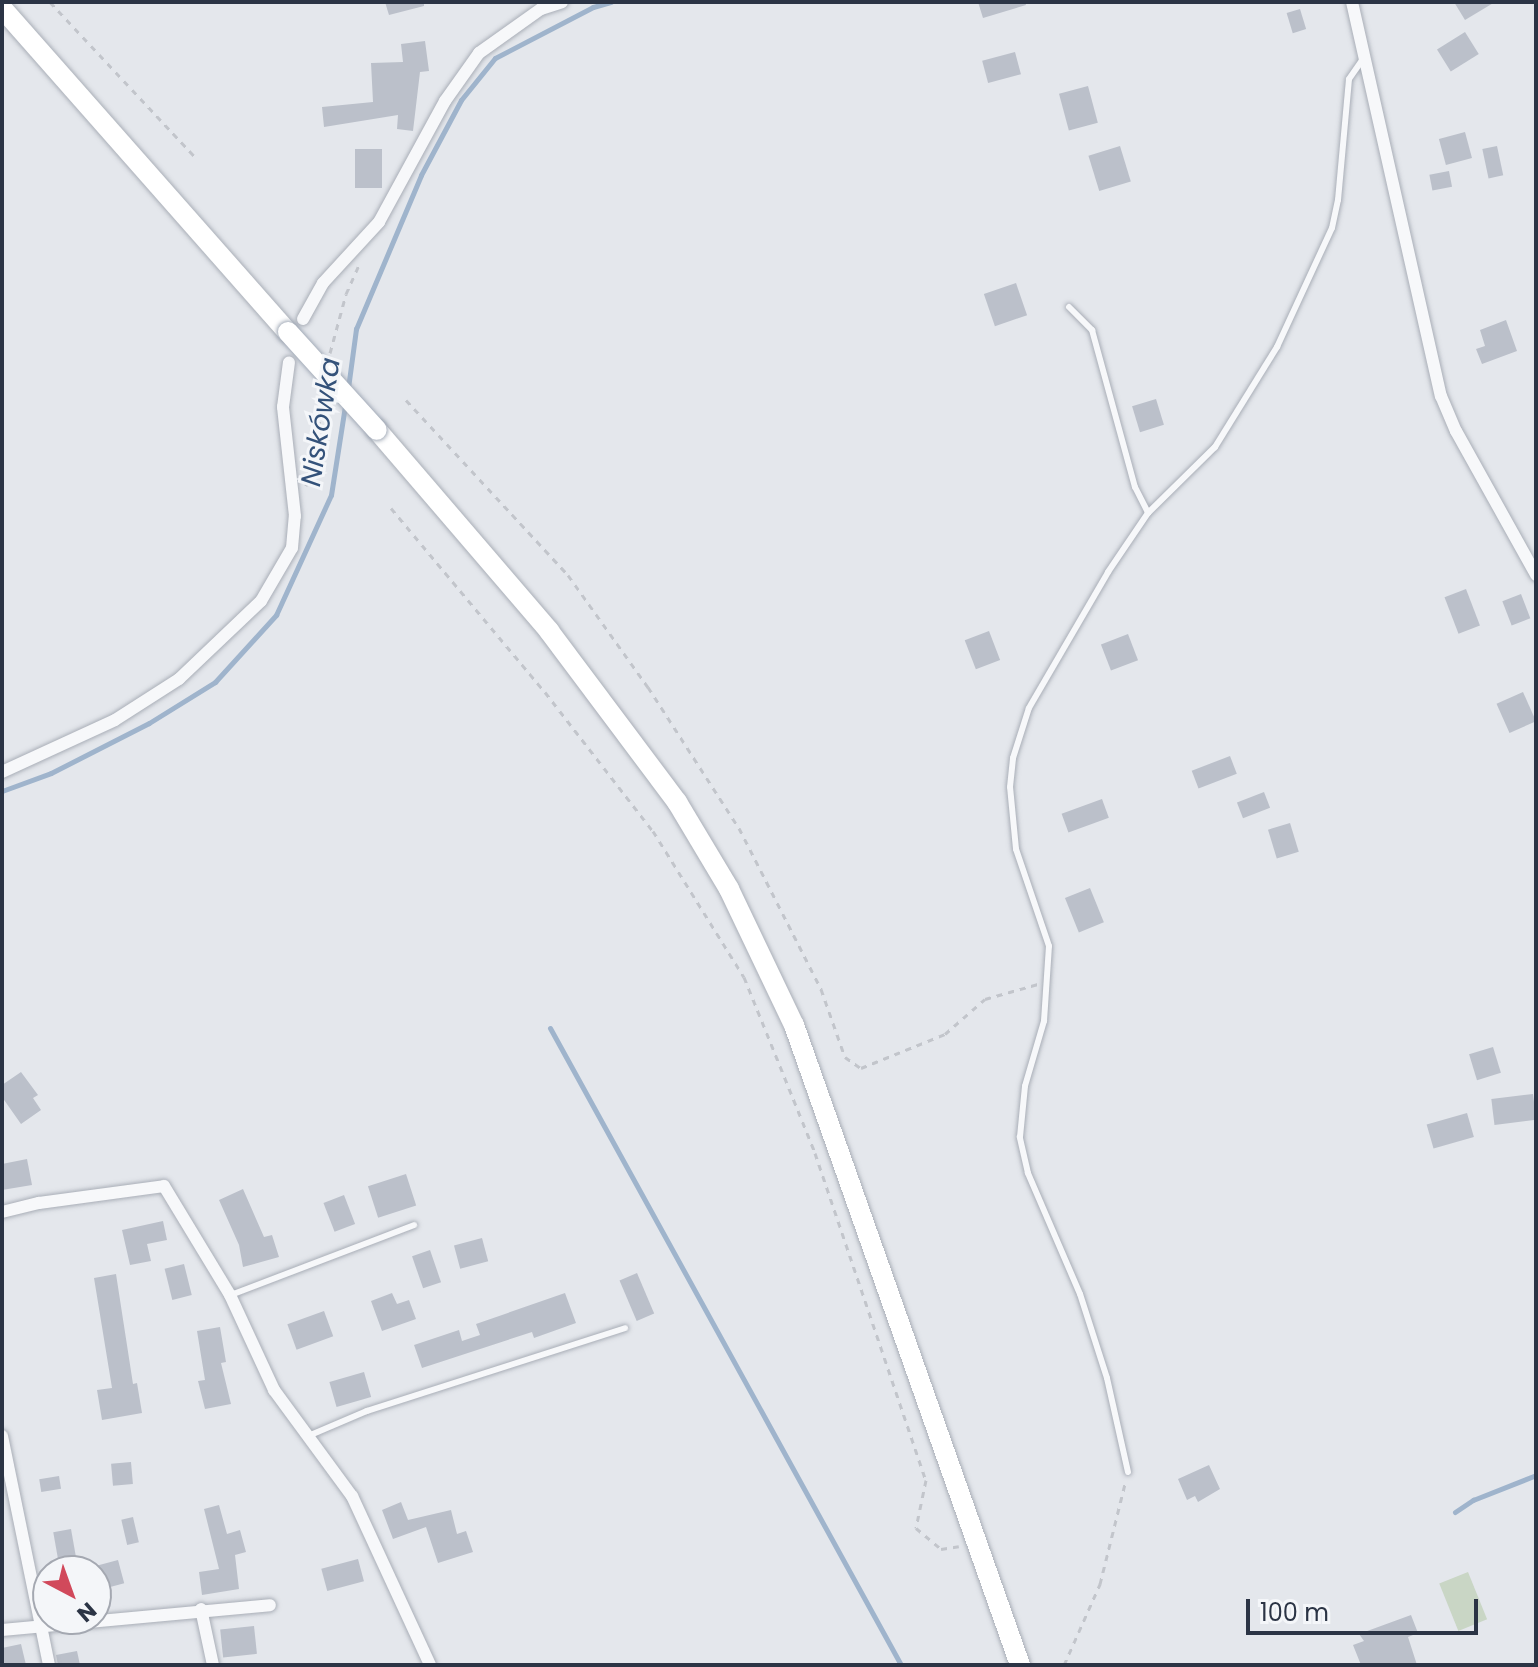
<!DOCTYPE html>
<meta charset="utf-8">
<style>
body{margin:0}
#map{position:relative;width:1538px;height:1667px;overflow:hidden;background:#e4e7ec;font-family:Poppins,sans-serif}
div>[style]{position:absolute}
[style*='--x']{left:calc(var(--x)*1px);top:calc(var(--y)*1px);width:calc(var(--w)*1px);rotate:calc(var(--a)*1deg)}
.green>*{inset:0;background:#c9d6c5;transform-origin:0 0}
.stream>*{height:5px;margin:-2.5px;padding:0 2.5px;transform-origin:2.5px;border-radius:2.5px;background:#9fb4cc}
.building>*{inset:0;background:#bbc0ca;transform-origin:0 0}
.path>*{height:3px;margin-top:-1.5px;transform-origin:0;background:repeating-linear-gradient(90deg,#c2c5cb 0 6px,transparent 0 12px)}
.roads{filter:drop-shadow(0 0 2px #a9aeb7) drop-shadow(0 0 2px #a9aeb7)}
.service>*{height:6px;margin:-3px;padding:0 3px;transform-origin:3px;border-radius:3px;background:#f7f8fa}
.minor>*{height:12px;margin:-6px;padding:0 6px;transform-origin:6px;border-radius:6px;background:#f7f8fa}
.primary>*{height:20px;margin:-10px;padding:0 10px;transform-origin:10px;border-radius:10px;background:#fff}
.bridges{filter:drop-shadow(0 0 2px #a3abb8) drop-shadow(0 0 2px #a3abb8)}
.primary-bridge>*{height:20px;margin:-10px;padding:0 10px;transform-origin:10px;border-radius:10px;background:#fff}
span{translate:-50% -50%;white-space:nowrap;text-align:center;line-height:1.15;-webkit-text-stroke:6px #f4f6f9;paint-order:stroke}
.water-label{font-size:28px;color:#34527a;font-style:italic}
.frame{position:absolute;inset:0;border:4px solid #2b3445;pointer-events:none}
.north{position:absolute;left:32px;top:1555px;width:80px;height:80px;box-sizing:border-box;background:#f4f6f9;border:2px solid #a4a8b1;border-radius:50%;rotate:139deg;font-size:22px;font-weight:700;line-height:32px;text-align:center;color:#2b3445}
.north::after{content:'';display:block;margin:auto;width:28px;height:36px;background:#d1495b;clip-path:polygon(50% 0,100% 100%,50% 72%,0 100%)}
.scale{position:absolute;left:1246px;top:1599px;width:232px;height:36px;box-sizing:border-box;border:4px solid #2b3445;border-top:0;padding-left:10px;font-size:24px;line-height:28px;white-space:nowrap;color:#2b3445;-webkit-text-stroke:6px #f4f6f9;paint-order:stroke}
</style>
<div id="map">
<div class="green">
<i style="left:1468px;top:1572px;width:51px;height:31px;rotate:68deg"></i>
</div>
<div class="stream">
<i style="--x:348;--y:388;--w:60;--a:-82.3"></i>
<i style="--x:356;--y:329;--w:167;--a:-67.1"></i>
<i style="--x:421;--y:175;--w:85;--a:-61.9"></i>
<i style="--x:461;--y:100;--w:54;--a:-51"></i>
<i style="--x:495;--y:58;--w:110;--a:-27.5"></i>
<i style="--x:593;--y:7;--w:19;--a:-16"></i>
<i style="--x:2;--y:791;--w:52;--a:-20.2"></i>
<i style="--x:51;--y:773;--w:110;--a:-27"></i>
<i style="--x:149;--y:723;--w:78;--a:-31.8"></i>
<i style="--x:215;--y:682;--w:91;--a:-47.7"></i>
<i style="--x:276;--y:615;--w:132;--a:-65.4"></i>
<i style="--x:331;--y:495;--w:90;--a:-81.1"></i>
<i style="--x:550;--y:1028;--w:727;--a:61.14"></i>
<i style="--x:1455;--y:1512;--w:22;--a:-34"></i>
<i style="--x:1473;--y:1500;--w:68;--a:-21.6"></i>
</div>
<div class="building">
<i style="clip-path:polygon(385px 2px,424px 2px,424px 6px,389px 15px)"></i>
<i style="clip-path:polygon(978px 2px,1025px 2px,1026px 5px,983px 18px)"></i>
<i style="clip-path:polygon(1454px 2px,1495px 2px,1465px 20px)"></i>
<i style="left:1300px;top:9px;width:21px;height:14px;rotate:73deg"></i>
<i style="left:1465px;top:32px;width:26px;height:33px;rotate:58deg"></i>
<i style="clip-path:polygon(425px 41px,429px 71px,420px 72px,413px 131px,397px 129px,398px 115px,324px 127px,322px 107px,373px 102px,371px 63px,403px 62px,401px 44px)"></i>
<i style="left:1015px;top:52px;width:23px;height:34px;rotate:75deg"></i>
<i style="left:1088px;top:86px;width:38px;height:30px;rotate:75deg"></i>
<i style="left:1465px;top:132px;width:27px;height:27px;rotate:75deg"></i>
<i style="left:1120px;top:146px;width:37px;height:33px;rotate:73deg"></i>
<i style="left:1497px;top:146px;width:30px;height:15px;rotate:78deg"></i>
<i style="left:355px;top:149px;width:27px;height:39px"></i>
<i style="left:1449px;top:171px;width:16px;height:20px;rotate:79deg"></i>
<i style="left:1016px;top:283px;width:34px;height:34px;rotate:71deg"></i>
<i style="clip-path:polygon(1506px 320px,1517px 351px,1482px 364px,1476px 349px,1485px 346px,1480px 330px)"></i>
<i style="left:1156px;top:399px;width:27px;height:25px;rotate:73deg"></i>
<i style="left:1466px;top:589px;width:39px;height:23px;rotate:69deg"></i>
<i style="left:1521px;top:594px;width:26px;height:20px;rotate:69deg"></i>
<i style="left:989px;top:631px;width:31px;height:26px;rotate:69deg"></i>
<i style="left:1128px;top:634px;width:28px;height:29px;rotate:69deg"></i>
<i style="left:1523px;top:692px;width:32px;height:29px;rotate:66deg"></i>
<i style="left:1230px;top:756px;width:19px;height:41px;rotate:69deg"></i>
<i style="left:1264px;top:792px;width:17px;height:29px;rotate:69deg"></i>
<i style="left:1102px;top:799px;width:20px;height:43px;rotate:70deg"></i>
<i style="left:1290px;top:823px;width:30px;height:23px;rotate:73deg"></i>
<i style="left:1090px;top:888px;width:37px;height:27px;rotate:68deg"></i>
<i style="left:1493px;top:1047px;width:27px;height:25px;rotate:73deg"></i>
<i style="clip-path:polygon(21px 1072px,38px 1095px,33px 1098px,41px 1110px,21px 1124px,2px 1097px,2px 1085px)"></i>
<i style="left:1533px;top:1094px;width:26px;height:42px;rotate:83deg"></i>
<i style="left:1467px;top:1113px;width:25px;height:42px;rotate:74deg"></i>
<i style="clip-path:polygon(27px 1159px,32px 1185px,2px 1190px,2px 1164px)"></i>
<i style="left:406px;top:1174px;width:33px;height:40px;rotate:72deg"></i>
<i style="clip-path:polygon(243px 1189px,264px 1237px,272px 1235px,279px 1257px,243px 1267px,239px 1245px,219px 1200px)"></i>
<i style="left:344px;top:1195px;width:31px;height:22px;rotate:69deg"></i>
<i style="clip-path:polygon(163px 1221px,167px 1240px,147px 1244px,151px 1261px,130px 1265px,122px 1230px)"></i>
<i style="left:482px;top:1238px;width:24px;height:29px;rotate:75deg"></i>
<i style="left:430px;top:1250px;width:34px;height:19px;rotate:71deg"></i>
<i style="left:184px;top:1264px;width:32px;height:20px;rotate:76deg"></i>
<i style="left:637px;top:1273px;width:44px;height:19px;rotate:67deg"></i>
<i style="clip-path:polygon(116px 1274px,133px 1384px,137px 1383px,142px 1413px,102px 1420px,97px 1390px,112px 1388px,94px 1278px)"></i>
<i style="clip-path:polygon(392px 1293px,397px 1304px,409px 1300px,416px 1319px,382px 1331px,371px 1301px)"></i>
<i style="clip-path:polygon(565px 1293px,576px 1323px,534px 1338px,532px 1332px,422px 1368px,414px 1345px,459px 1330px,462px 1341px,480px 1335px,476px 1324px)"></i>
<i style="left:324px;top:1311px;width:27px;height:39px;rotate:70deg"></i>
<i style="clip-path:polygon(220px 1327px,226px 1362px,221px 1363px,231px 1404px,205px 1409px,198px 1381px,205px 1380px,197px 1331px)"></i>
<i style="left:364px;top:1372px;width:26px;height:36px;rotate:74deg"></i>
<i style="left:131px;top:1462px;width:22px;height:20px;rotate:85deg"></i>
<i style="clip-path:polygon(1209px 1465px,1220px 1489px,1198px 1502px,1195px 1496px,1187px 1500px,1178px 1479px)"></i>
<i style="left:59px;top:1476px;width:13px;height:20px;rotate:81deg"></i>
<i style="clip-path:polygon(401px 1502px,408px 1520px,451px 1510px,457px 1534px,466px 1531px,473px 1552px,438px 1563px,426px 1527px,393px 1539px,382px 1510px)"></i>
<i style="clip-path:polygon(219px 1505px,227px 1534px,240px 1530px,246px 1552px,235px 1555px,239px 1589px,202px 1595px,199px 1572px,219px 1569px,204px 1509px)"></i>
<i style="left:133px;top:1517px;width:26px;height:12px;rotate:77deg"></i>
<i style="left:71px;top:1529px;width:27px;height:18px;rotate:80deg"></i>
<i style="left:358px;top:1559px;width:23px;height:38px;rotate:75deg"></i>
<i style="left:118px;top:1560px;width:24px;height:27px;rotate:75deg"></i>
<i style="clip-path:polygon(1411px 1615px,1418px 1633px,1408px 1637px,1417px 1665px,1361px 1665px,1353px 1645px,1364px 1641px,1359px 1634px)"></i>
<i style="left:254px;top:1626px;width:28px;height:34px;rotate:84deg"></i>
<i style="clip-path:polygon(21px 1644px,26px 1665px,2px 1665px,2px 1648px)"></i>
<i style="clip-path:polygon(77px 1651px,80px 1665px,58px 1665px,56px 1655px)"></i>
</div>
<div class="path">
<i style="--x:50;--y:2;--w:211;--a:46.9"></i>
<i style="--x:330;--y:353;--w:61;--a:-74.8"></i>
<i style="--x:346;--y:294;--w:32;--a:-66"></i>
<i style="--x:406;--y:400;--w:238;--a:47.2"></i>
<i style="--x:568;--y:575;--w:138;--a:54.5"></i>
<i style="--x:648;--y:687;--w:168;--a:57.2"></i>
<i style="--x:739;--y:828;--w:181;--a:63"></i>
<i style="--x:821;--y:989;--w:72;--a:70.6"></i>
<i style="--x:845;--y:1057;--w:19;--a:35"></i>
<i style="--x:861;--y:1068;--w:91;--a:-22"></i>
<i style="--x:945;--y:1034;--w:53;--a:-41.2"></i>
<i style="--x:985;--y:999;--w:55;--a:-15.8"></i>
<i style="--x:306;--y:486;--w:88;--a:-78.2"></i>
<i style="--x:391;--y:508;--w:240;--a:50.1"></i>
<i style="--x:545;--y:692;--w:176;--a:52.2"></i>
<i style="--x:653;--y:831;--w:172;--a:58.1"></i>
<i style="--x:744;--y:977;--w:190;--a:68"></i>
<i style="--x:815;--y:1153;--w:345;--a:71.3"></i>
<i style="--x:926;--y:1480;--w:49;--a:101.8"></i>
<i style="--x:916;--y:1528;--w:33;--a:40"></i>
<i style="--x:941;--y:1549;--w:18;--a:-9"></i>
<i style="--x:1064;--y:1665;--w:89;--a:-66"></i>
<i style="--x:1100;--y:1584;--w:107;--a:-76"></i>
</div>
<div class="roads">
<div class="service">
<i style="--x:1069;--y:307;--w:33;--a:45"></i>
<i style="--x:1092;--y:330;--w:163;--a:74.7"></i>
<i style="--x:1135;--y:487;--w:29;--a:63"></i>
<i style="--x:231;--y:1295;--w:196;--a:-20.9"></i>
<i style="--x:308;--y:1436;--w:64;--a:-23"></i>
<i style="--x:367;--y:1411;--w:271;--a:-17.8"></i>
<i style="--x:1128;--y:1472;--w:96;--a:-102.6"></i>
<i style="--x:1107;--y:1378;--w:88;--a:-107.8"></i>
<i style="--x:1080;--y:1294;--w:132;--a:-113.3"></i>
<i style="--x:1028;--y:1173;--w:37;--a:-103"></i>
<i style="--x:1020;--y:1137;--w:51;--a:-84.4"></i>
<i style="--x:1025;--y:1086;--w:68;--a:-73.7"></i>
<i style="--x:1044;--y:1021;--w:75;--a:-86.2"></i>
<i style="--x:1049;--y:946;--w:102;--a:-108.8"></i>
<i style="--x:1016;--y:849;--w:62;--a:-95.5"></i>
<i style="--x:1010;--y:787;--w:29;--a:-84"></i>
<i style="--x:1013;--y:758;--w:52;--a:-72.3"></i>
<i style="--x:1029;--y:708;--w:157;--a:-59.8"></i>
<i style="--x:1108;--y:572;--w:71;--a:-55.9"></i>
<i style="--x:1148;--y:513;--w:94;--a:-44.6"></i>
<i style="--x:1215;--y:447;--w:118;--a:-58.2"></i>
<i style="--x:1277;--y:347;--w:131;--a:-65.2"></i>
<i style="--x:1332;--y:228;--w:29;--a:-78"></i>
<i style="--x:1338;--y:200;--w:121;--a:-84.8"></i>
<i style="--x:1349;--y:79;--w:24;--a:-55"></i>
</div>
<div class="minor">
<i style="--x:1352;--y:2;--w:404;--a:77.3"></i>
<i style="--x:1441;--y:396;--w:38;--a:67"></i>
<i style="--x:1456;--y:431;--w:165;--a:60.9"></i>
<i style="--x:303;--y:319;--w:41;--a:-60.9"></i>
<i style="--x:323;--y:283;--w:83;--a:-47.4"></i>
<i style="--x:379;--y:222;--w:138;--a:-61.4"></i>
<i style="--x:445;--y:101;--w:59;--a:-54.7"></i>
<i style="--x:479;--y:53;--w:76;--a:-35.4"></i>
<i style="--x:541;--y:9;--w:22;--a:-18"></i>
<i style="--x:2;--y:772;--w:124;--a:-24.7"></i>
<i style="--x:115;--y:720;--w:76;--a:-32.6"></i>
<i style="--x:179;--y:679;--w:113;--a:-43.6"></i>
<i style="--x:261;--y:601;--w:61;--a:-59.7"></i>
<i style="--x:292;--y:548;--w:32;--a:-85"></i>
<i style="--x:295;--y:516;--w:110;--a:-96.3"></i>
<i style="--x:283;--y:407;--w:45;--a:-82.4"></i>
<i style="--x:2;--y:1212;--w:38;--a:-14"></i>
<i style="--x:39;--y:1203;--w:126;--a:-7.7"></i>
<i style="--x:164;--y:1186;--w:127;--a:58.8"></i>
<i style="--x:230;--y:1295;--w:105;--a:65.1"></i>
<i style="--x:274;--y:1390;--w:132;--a:53.7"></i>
<i style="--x:352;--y:1496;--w:186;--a:65.2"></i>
<i style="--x:2;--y:1436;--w:234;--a:78.4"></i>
<i style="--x:201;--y:1609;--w:57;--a:77.9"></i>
<i style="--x:2;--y:1630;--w:269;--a:-5.3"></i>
</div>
<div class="primary">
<i style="--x:2;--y:8;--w:432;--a:48.6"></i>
<i style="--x:377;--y:430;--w:265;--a:49.4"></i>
<i style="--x:549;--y:631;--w:214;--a:53.2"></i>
<i style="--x:677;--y:802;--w:101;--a:59.1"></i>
<i style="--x:729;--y:889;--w:151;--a:64.5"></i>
<i style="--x:794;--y:1025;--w:679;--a:70.55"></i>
</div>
</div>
<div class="bridges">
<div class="primary-bridge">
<i style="--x:288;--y:332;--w:132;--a:47.8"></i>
</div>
</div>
<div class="water-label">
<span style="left:321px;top:422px;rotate:-81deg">Niskówka</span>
</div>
<div class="frame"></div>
<div class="north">N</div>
<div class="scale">100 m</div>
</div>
